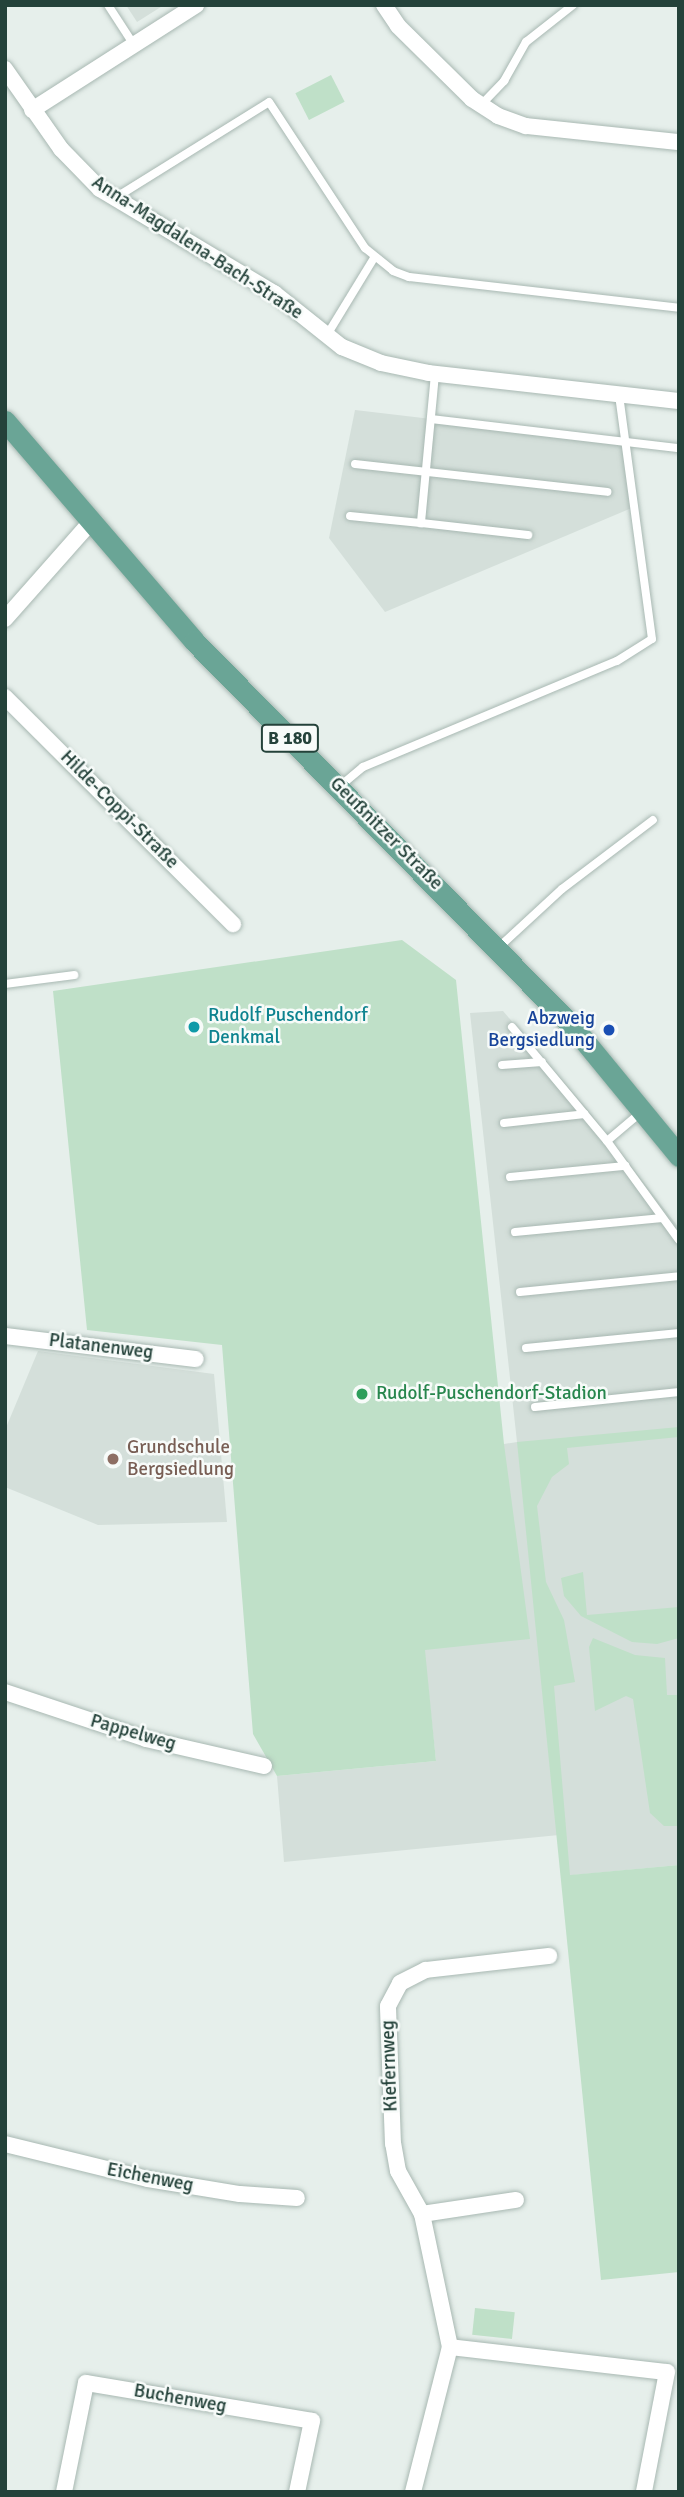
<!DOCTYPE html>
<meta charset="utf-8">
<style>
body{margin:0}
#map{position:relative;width:684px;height:2497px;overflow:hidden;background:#e6efeb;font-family:Signika,sans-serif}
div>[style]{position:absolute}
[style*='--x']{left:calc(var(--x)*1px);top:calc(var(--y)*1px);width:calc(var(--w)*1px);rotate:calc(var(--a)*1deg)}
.built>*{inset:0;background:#d4dfda}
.green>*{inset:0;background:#bfe0c8;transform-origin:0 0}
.roads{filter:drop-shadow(0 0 2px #a8b8b2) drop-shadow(0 0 2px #a8b8b2)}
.lane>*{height:8px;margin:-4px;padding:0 4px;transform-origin:4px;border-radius:4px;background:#fff}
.street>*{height:16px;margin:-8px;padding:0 8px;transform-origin:8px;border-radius:8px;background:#fff}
.primary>*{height:21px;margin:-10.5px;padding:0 10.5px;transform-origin:10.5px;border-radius:10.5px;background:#6aa596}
.dots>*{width:19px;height:19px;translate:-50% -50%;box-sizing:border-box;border:4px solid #f7fbf9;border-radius:50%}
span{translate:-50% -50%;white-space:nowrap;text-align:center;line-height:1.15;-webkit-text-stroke:5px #f7fbf9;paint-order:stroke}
.shield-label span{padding:2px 5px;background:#f7fbf9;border:2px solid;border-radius:5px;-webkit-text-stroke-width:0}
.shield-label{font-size:18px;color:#24423a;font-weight:700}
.street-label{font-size:19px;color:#24423a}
.culture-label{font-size:19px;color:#0d838f}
.left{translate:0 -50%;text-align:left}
.transit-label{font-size:19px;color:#164399}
.right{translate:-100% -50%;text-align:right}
.leisure-label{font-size:19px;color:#27864d}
.education-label{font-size:19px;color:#785e54}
.frame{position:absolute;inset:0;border:7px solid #24423a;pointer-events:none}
</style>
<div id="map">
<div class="built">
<i style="clip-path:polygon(126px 5px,164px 5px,137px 22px)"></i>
<i style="clip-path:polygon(355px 410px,625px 442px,634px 507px,385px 612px,329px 538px)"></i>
<i style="clip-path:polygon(503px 1011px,588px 1110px,679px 1228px,679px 1865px,563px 1876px,559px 1835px,284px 1862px,277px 1776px,436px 1761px,424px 1650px,504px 1444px,517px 1442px,470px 1013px)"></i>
<i style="clip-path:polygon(38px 1351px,214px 1374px,227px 1522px,98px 1525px,5px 1487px,5px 1430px)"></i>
</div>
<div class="green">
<i style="left:331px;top:75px;width:30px;height:40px;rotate:63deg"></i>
<i style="clip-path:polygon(402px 940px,456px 980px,504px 1444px,530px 1639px,425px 1650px,436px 1761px,277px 1776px,253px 1734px,222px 1345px,87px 1330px,53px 991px)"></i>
<i style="clip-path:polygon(679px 1427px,679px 1437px,567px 1448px,569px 1464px,552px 1477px,537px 1506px,546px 1582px,564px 1620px,575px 1682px,554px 1686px,570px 1875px,679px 1865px,679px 2272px,601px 2280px,517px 1442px)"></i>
<i style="clip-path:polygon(583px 1572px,587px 1615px,679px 1607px,679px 1638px,657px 1644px,632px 1642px,581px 1616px,564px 1596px,561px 1578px)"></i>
<i style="clip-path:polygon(593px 1638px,635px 1655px,665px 1658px,667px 1695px,679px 1695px,679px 1826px,664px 1826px,650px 1813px,633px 1699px,626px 1696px,595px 1711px,589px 1647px)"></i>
<i style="left:475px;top:2308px;width:40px;height:27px;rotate:6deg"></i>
</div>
<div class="roads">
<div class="lane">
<i style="--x:108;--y:5;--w:48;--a:57"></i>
<i style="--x:480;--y:106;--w:35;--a:-46"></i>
<i style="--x:504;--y:81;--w:45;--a:-60.6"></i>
<i style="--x:526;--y:42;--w:60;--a:-38.2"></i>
<i style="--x:115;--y:198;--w:181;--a:-31.9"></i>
<i style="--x:269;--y:102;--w:175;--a:56.7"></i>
<i style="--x:365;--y:248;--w:36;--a:39"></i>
<i style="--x:393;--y:271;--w:17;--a:21"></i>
<i style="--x:409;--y:277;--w:272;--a:6.5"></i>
<i style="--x:327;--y:335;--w:90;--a:-58.6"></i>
<i style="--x:435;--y:374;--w:150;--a:95.4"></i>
<i style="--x:421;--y:523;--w:108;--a:6.4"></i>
<i style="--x:431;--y:419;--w:250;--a:6.7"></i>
<i style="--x:355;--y:464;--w:254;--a:6.3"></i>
<i style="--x:350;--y:516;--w:71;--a:5.6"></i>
<i style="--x:339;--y:787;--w:31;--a:-40"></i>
<i style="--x:363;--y:767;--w:275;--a:-22.7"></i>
<i style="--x:617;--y:661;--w:41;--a:-32.2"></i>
<i style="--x:652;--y:639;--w:247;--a:-97.7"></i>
<i style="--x:498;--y:948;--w:87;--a:-42.7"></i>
<i style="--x:562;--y:889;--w:114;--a:-37.2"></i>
<i style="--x:5;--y:984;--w:70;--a:-7.4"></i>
<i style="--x:512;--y:1027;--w:148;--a:50.2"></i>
<i style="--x:607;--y:1141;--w:122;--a:54"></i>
<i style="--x:502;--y:1065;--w:40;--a:-4.3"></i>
<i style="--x:504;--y:1123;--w:81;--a:-6.3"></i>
<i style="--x:607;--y:1141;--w:43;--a:-40.3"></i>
<i style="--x:510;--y:1177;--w:116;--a:-5.5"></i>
<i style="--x:515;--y:1232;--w:148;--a:-5.4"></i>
<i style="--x:520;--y:1292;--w:160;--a:-5.7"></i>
<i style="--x:526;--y:1348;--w:154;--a:-5.6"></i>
<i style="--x:535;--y:1407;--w:145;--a:-5.9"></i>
</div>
<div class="street">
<i style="--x:384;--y:5;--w:25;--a:56"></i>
<i style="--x:398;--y:26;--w:104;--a:44.6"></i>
<i style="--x:472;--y:99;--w:31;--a:33"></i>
<i style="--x:498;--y:116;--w:30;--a:20"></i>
<i style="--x:526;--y:126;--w:154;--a:6"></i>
<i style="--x:5;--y:69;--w:98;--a:55"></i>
<i style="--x:61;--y:149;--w:56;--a:45.7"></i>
<i style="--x:100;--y:189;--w:203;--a:30.9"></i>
<i style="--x:274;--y:293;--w:87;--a:38.5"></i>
<i style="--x:342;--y:347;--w:42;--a:22.3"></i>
<i style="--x:381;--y:363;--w:49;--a:11.8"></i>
<i style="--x:429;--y:373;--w:252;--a:6.4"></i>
<i style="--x:32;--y:110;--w:195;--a:-32.6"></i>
<i style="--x:5;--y:619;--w:128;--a:-48.5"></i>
<i style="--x:5;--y:697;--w:322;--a:44.9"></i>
<i style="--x:5;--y:1336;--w:192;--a:6.9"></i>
<i style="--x:5;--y:1692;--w:149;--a:18.4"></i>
<i style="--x:146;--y:1739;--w:121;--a:12.9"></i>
<i style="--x:5;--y:2144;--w:147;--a:13.8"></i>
<i style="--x:148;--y:2179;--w:93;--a:9.3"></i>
<i style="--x:240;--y:2194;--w:57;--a:4"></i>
<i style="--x:422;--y:2214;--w:95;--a:-8.5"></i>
<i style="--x:450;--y:2347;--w:136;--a:-101.9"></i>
<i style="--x:422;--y:2214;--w:49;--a:-119.2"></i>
<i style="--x:398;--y:2171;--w:27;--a:-100"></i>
<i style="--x:393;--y:2144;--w:138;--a:-92.1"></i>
<i style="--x:388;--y:2006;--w:26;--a:-62"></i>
<i style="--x:400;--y:1983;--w:29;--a:-27"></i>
<i style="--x:426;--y:1970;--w:124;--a:-6.5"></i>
<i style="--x:64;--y:2492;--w:111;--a:-78.6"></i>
<i style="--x:86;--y:2383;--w:229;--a:9.5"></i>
<i style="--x:312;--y:2421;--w:73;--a:101.9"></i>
<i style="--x:413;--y:2492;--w:150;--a:-75.7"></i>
<i style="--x:450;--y:2347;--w:218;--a:6.6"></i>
<i style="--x:667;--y:2372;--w:122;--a:100.9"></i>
</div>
<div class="primary">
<i style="--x:5;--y:421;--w:290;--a:49.3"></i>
<i style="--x:194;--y:641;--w:541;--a:45.52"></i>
<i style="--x:573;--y:1027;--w:167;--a:50.6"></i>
</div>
</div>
<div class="dots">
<i style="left:194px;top:1027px;background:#0f9aa8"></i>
<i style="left:609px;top:1030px;background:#1a4fb4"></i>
<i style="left:362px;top:1394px;background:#2e9e5b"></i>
<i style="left:113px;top:1459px;background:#8d6e63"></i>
</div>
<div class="shield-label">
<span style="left:290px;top:738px">B 180</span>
</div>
<div class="street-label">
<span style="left:197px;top:248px;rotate:33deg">Anna-Magdalena-Bach-Straße</span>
<span style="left:119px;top:810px;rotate:45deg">Hilde-Coppi-Straße</span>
<span style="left:386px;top:834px;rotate:45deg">Geußnitzer Straße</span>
<span style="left:101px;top:1347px;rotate:7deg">Platanenweg</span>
<span style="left:133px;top:1733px;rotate:16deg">Pappelweg</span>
<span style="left:390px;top:2066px;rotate:-92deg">Kiefernweg</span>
<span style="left:150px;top:2178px;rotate:11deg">Eichenweg</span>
<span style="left:180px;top:2399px;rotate:10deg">Buchenweg</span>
</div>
<div class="culture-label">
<span class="left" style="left:208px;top:1027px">Rudolf Puschendorf<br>Denkmal</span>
</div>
<div class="transit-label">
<span class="right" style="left:595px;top:1030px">Abzweig<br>Bergsiedlung</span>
</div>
<div class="leisure-label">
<span class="left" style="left:376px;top:1394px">Rudolf-Puschendorf-Stadion</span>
</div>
<div class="education-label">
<span class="left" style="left:127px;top:1459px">Grundschule<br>Bergsiedlung</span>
</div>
<div class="frame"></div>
</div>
